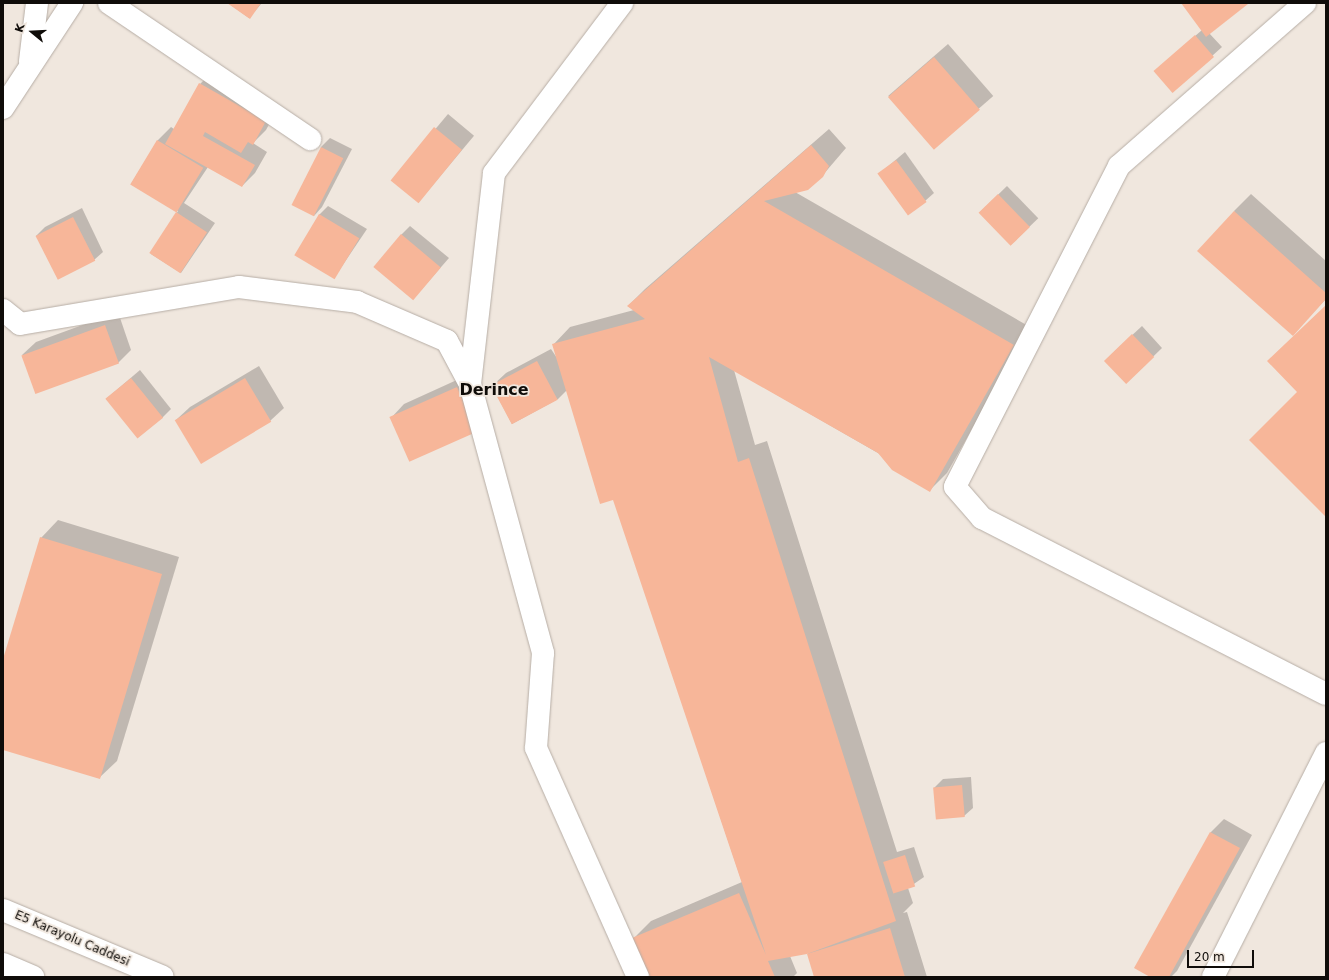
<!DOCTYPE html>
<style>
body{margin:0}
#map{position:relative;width:1329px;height:980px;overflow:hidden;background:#f0e7de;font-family:"DejaVu Sans",sans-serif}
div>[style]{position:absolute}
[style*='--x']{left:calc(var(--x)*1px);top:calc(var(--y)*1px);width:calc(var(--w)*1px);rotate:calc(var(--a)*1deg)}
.shadow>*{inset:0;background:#0003;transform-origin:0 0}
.building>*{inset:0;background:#f7b699;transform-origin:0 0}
.roads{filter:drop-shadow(0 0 1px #b6ada5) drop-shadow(0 0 1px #b6ada5)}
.street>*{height:22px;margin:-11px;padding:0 11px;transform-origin:11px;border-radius:11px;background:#fff}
.highway>*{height:22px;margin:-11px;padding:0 11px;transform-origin:11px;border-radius:11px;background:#fff}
span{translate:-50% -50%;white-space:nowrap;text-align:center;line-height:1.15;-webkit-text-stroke:3.5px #f0e7de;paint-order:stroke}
.street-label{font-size:12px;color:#0f0c09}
.district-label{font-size:16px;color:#0f0c09;font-weight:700}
.frame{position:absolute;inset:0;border:4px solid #0f0c09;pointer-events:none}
.north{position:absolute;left:12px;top:12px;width:40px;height:40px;-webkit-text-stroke:3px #f0e7de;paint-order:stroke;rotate:288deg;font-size:11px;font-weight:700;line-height:16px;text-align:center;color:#0f0c09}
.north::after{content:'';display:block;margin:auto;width:14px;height:18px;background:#0f0c09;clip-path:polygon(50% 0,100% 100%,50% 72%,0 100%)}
.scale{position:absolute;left:1187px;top:950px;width:67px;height:18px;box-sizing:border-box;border:2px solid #0f0c09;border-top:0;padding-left:5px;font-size:12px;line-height:14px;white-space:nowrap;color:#0f0c09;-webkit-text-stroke:3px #f0e7de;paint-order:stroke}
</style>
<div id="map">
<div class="shadow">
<i style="clip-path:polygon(228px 3px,262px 3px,249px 18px)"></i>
<i style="clip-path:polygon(1182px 3px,1248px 3px,1209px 33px,1222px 47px,1172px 92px,1164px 63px,1202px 30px)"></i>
<i style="left:948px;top:44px;width:69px;height:79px;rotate:49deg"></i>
<i style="clip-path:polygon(213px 71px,278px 108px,266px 130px,253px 143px,267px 152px,255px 173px,242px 186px,208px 167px,184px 203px,215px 223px,181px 273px,151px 254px,178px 211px,131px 184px,158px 140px,171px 127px,174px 129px,200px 84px)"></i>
<i style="left:448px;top:114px;width:34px;height:86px;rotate:40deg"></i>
<i style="clip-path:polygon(829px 129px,846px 148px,822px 176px,795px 192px,1030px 327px,947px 473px,930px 490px,878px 453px,734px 370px,755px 445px,767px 441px,897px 852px,914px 847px,924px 877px,908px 888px,913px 903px,903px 913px,907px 912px,927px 977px,815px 977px,808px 953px,790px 956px,797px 973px,793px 977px,650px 977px,634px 938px,651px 921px,742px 882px,614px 499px,567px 390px,558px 399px,512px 424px,492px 386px,506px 373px,551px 349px,557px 358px,553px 345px,570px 327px,634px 310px,628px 306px,645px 289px)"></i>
<i style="clip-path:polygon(330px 138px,352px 149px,322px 207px,314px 216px,321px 147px)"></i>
<i style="clip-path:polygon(905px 152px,934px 193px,925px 201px,879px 174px)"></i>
<i style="left:1007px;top:186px;width:45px;height:38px;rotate:46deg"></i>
<i style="clip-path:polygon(1251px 194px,1326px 261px,1326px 299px,1292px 335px,1234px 211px)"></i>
<i style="clip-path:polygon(328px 206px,367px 229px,334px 278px,319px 215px)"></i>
<i style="clip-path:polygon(82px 208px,103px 252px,94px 260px,36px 236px,45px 227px)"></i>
<i style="clip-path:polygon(410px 226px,449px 258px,413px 299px,401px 235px)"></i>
<i style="clip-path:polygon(118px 312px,131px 350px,118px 363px,22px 355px,36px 342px)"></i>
<i style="clip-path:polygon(1142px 326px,1162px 348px,1126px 383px,1114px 352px)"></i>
<i style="clip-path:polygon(259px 366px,284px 408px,270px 421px,176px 420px,190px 407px)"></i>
<i style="clip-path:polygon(140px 370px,171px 409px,162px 418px,106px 399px)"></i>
<i style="clip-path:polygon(470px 374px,477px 432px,391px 418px,404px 404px)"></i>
<i style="clip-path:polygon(58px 520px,179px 557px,117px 761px,99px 778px,3px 748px,3px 663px,41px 538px)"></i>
<i style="clip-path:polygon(971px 777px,973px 808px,964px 816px,934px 788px,943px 779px)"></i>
<i style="clip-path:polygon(1224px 819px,1252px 835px,1177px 971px,1171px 977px,1152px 977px,1211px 832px)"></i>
</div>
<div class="building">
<i style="clip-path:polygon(227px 3px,261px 3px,250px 19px)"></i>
<i style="clip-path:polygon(1181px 3px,1247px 3px,1248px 4px,1206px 37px)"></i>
<i style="left:1195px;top:35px;width:29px;height:55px;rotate:49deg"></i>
<i style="left:934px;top:57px;width:70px;height:61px;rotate:49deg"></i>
<i style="clip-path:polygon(199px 83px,266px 121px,253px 145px,248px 142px,241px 153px,205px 132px,203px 136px,255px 165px,242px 187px,165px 144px)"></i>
<i style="left:434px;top:127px;width:36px;height:69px;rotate:39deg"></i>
<i style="left:157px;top:140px;width:54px;height:52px;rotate:31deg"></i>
<i style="clip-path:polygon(811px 145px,829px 166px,823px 177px,808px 190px,764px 201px,1014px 345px,930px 492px,892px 470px,878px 453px,709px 357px,738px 462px,749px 458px,896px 921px,807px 954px,768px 961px,775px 977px,649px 977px,632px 938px,739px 893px,766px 955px,613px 500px,600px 504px,552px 344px,645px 319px,627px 306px)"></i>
<i style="left:321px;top:147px;width:25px;height:65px;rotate:27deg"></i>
<i style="left:896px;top:160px;width:52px;height:23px;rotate:54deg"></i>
<i style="left:998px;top:194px;width:46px;height:27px;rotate:46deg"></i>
<i style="clip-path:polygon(1234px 211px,1326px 293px,1326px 299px,1293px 336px,1197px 251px)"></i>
<i style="left:176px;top:212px;width:37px;height:49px;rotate:33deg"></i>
<i style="left:319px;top:214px;width:47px;height:48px;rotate:31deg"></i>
<i style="left:73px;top:217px;width:49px;height:42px;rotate:63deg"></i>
<i style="left:401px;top:234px;width:52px;height:43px;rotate:40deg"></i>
<i style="clip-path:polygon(1326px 305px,1326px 517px,1249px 440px,1297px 392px,1267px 361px)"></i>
<i style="left:105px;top:325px;width:41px;height:89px;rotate:70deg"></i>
<i style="left:1132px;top:334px;width:32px;height:39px;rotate:46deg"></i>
<i style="left:537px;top:361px;width:44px;height:52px;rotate:62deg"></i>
<i style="left:131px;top:378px;width:51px;height:33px;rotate:51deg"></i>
<i style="left:245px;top:378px;width:51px;height:82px;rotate:59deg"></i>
<i style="left:457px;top:387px;width:49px;height:74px;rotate:66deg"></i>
<i style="clip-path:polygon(40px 537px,162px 574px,100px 779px,3px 750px,3px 659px)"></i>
<i style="left:962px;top:785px;width:32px;height:29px;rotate:85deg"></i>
<i style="clip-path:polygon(1210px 832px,1240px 848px,1169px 977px,1150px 977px,1134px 968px)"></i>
<i style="left:905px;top:855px;width:33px;height:23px;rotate:72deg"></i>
<i style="clip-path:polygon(890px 928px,905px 977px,814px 977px,807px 954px)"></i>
</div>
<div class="roads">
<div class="street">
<i style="--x:109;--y:3;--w:243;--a:34.1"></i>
<i style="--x:1305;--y:3;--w:247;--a:138.8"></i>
<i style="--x:1119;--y:166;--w:360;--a:117.1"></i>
<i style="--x:955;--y:487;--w:41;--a:48.9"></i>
<i style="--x:982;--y:518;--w:386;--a:27.1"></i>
<i style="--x:30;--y:61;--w:58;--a:-83.1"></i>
<i style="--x:3;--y:108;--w:126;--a:-56.7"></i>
<i style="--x:3;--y:310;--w:22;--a:39"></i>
<i style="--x:20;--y:324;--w:222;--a:-9.6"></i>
<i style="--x:239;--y:287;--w:119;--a:7.2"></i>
<i style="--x:357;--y:302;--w:98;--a:23.4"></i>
<i style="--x:447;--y:341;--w:49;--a:61.9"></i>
<i style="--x:470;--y:384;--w:279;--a:74.8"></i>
<i style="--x:543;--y:653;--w:95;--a:94.2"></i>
<i style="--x:536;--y:748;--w:251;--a:66"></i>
<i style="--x:470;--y:384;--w:212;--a:-83.5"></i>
<i style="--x:494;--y:173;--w:213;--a:-53"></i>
<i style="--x:1213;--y:977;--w:251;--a:-63.2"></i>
</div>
<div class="highway">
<i style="--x:3;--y:910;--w:173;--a:22.7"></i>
<i style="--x:3;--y:964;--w:33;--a:23"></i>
</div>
</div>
<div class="street-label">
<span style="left:72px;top:939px;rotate:23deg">E5 Karayolu Caddesi</span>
</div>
<div class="district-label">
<span style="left:494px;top:390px">Derince</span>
</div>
<div class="frame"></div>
<div class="north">K</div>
<div class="scale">20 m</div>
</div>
